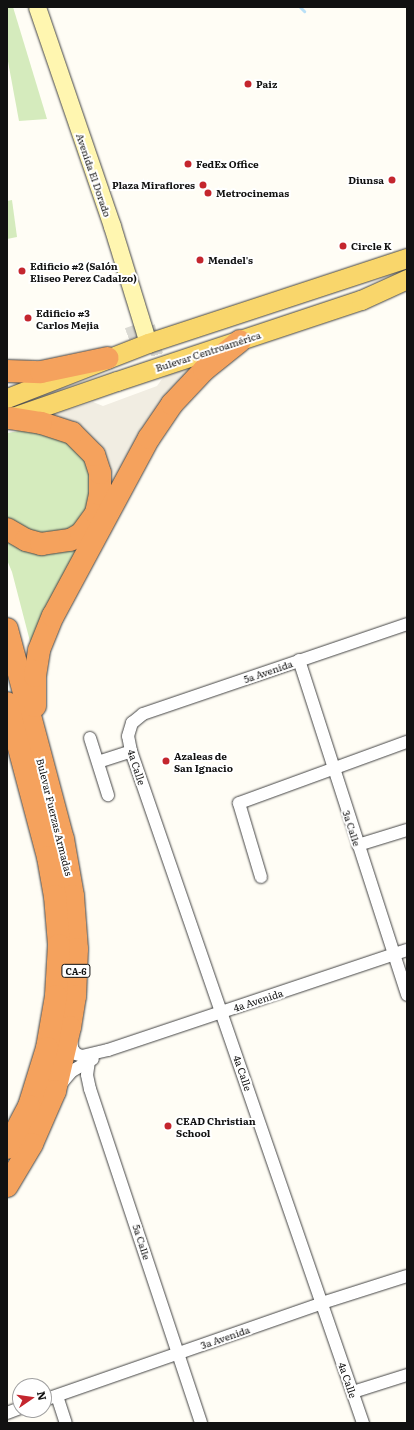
<!DOCTYPE html>
<meta charset="utf-8">
<style>
body{margin:0}
#map{position:relative;width:414px;height:1430px;overflow:hidden;background:#fffdf5;font-family:Literata,serif}
div>[style]{position:absolute}
[style*='--x']{left:calc(var(--x)*1px);top:calc(var(--y)*1px);width:calc(var(--w)*1px);rotate:calc(var(--a)*1deg)}
.green>*{inset:0;background:#d5ebbd}
.plaza>*{inset:0;background:#f1ede2}
.stream>*{height:3px;margin:-1.5px;padding:0 1.5px;transform-origin:1.5px;border-radius:1.5px;background:#b9e0f7}
.street-tunnel>*{height:12px;margin-top:-6px;transform-origin:0;background:repeating-linear-gradient(90deg,#dbdad3 0 12px,transparent 0 18px)}
.roads{filter:drop-shadow(0 0 1px #444) drop-shadow(0 0 1px #444)}
.street>*{height:12px;margin:-6px;padding:0 6px;transform-origin:6px;border-radius:6px;background:#fff}
.secondary>*{height:17px;margin:-8.5px;padding:0 8.5px;transform-origin:8.5px;border-radius:8.5px;background:#fff6b0}
.primary>*{height:19px;margin:-9.5px;padding:0 9.5px;transform-origin:9.5px;border-radius:9.5px;background:#f9d66b}
.highway>*{height:22px;margin:-11px;padding:0 11px;transform-origin:11px;border-radius:11px;background:#f5a25d}
.dots>*{width:11px;height:11px;translate:-50% -50%;box-sizing:border-box;border:2px solid #fff;border-radius:50%}
span{translate:-50% -50%;white-space:nowrap;text-align:center;line-height:1.15;-webkit-text-stroke:4px #fff;paint-order:stroke}
.shield-label span{padding:1px 3px;background:#fff;border:1px solid;border-radius:3px;-webkit-text-stroke-width:0}
.shield-label{font-size:9px;color:#111;font-weight:700}
.poi-label{font-size:10px;color:#111;font-weight:700}
.left{translate:0 -50%;text-align:left}
.right{translate:-100% -50%;text-align:right}
.street-label{font-size:10px;color:#111}
.frame{position:absolute;inset:0;border:8px solid #111;pointer-events:none}
.north{position:absolute;left:12px;top:1378px;width:40px;height:40px;box-sizing:border-box;background:#fff;border:1px solid #a0a0a0;border-radius:50%;rotate:77deg;font-size:11px;font-weight:700;line-height:16px;text-align:center;color:#111}
.north::after{content:'';display:block;margin:auto;width:14px;height:18px;background:#c4262e;clip-path:polygon(50% 0,100% 100%,50% 72%,0 100%)}
</style>
<div id="map">
<div class="green">
<i style="clip-path:polygon(7px 7px,13px 7px,47px 119px,19px 121px,7px 56px)"></i>
<i style="clip-path:polygon(12px 200px,17px 237px,7px 239px,7px 201px)"></i>
<i style="clip-path:polygon(19px 431px,34px 431px,75px 440px,100px 494px,33px 653px,12px 572px,7px 560px,7px 534px,49px 538px,7px 520px,7px 433px)"></i>
</div>
<div class="plaza">
<i style="clip-path:polygon(202px 356px,106px 504px,105px 468px,45px 420px,55px 414px,93px 402px,103px 406px,157px 386px,162px 379px,170px 373px)"></i>
</div>
<div class="stream">
<i style="--x:300;--y:7;--w:6;--a:45"></i>
</div>
<div class="street-tunnel">
<i style="--x:127;--y:334;--w:23;--a:-20"></i>
<i style="--x:149;--y:326;--w:48;--a:74.2"></i>
</div>
<div class="roads">
<div class="street">
<i style="--x:299;--y:660;--w:352;--a:72.1"></i>
<i style="--x:90;--y:738;--w:60;--a:72.5"></i>
<i style="--x:98;--y:762;--w:35;--a:-18"></i>
<i style="--x:358;--y:845;--w:51;--a:-17"></i>
<i style="--x:261;--y:877;--w:77;--a:-106.6"></i>
<i style="--x:239;--y:803;--w:179;--a:-20"></i>
<i style="--x:71;--y:1038;--w:10;--a:84"></i>
<i style="--x:72;--y:1048;--w:7;--a:56"></i>
<i style="--x:76;--y:1054;--w:6;--a:18"></i>
<i style="--x:82;--y:1056;--w:27;--a:-13"></i>
<i style="--x:108;--y:1050;--w:315;--a:-18.5"></i>
<i style="--x:89;--y:1061;--w:14;--a:98"></i>
<i style="--x:87;--y:1075;--w:14;--a:78"></i>
<i style="--x:90;--y:1089;--w:352;--a:71.6"></i>
<i style="--x:61;--y:1084;--w:17;--a:-50"></i>
<i style="--x:72;--y:1071;--w:24;--a:-30"></i>
<i style="--x:353;--y:1392;--w:57;--a:-17.5"></i>
<i style="--x:57;--y:1396;--w:28;--a:72"></i>
<i style="--x:44;--y:1400;--w:294;--a:-19.2"></i>
<i style="--x:322;--y:1303;--w:89;--a:-17.6"></i>
<i style="--x:7;--y:1413;--w:14;--a:-21"></i>
<i style="--x:363;--y:1423;--w:711;--a:-109.05"></i>
<i style="--x:131;--y:751;--w:15;--a:-101"></i>
<i style="--x:128;--y:736;--w:14;--a:-73"></i>
<i style="--x:132;--y:723;--w:14;--a:-39"></i>
<i style="--x:143;--y:714;--w:279;--a:-18.8"></i>
</div>
<div class="secondary">
<i style="--x:37;--y:7;--w:231;--a:71.1"></i>
<i style="--x:112;--y:226;--w:122;--a:72.9"></i>
</div>
<div class="primary">
<i style="--x:7;--y:398;--w:151;--a:-21.3"></i>
<i style="--x:148;--y:343;--w:273;--a:-18.2"></i>
<i style="--x:7;--y:419;--w:116;--a:-19.1"></i>
<i style="--x:117;--y:381;--w:257;--a:-18.4"></i>
<i style="--x:361;--y:300;--w:51;--a:-24.5"></i>
</div>
<div class="highway">
<i style="--x:7;--y:371;--w:34;--a:2"></i>
<i style="--x:41;--y:372;--w:68;--a:-11.8"></i>
<i style="--x:7;--y:529;--w:22;--a:30"></i>
<i style="--x:26;--y:540;--w:16;--a:15"></i>
<i style="--x:41;--y:544;--w:29;--a:-8"></i>
<i style="--x:70;--y:540;--w:13;--a:-29"></i>
<i style="--x:81;--y:534;--w:26;--a:-54"></i>
<i style="--x:96;--y:513;--w:19;--a:-78"></i>
<i style="--x:100;--y:494;--w:21;--a:-90"></i>
<i style="--x:100;--y:473;--w:19;--a:-108"></i>
<i style="--x:94;--y:455;--w:31;--a:-135"></i>
<i style="--x:72;--y:433;--w:33;--a:-162"></i>
<i style="--x:41;--y:423;--w:31;--a:-171"></i>
<i style="--x:7;--y:629;--w:217;--a:75.1"></i>
<i style="--x:63;--y:839;--w:58;--a:80"></i>
<i style="--x:73;--y:896;--w:53;--a:85.7"></i>
<i style="--x:77;--y:949;--w:47;--a:92.4"></i>
<i style="--x:75;--y:996;--w:31;--a:99"></i>
<i style="--x:70;--y:1027;--w:66;--a:103.2"></i>
<i style="--x:55;--y:1091;--w:58;--a:113.5"></i>
<i style="--x:32;--y:1144;--w:49;--a:120.8"></i>
<i style="--x:7;--y:703;--w:159;--a:75.1"></i>
<i style="--x:48;--y:857;--w:40;--a:80"></i>
<i style="--x:55;--y:896;--w:49;--a:85.3"></i>
<i style="--x:59;--y:945;--w:51;--a:93.4"></i>
<i style="--x:56;--y:996;--w:53;--a:99.8"></i>
<i style="--x:47;--y:1048;--w:61;--a:107.2"></i>
<i style="--x:29;--y:1106;--w:47;--a:117.6"></i>
<i style="--x:35;--y:706;--w:30;--a:-90"></i>
<i style="--x:35;--y:676;--w:26;--a:-81"></i>
<i style="--x:39;--y:650;--w:37;--a:-68"></i>
<i style="--x:53;--y:616;--w:202;--a:-61.7"></i>
<i style="--x:149;--y:438;--w:41;--a:-55.9"></i>
<i style="--x:172;--y:404;--w:47;--a:-46.7"></i>
<i style="--x:204;--y:370;--w:46;--a:-38.9"></i>
</div>
</div>
<div class="dots">
<i style="left:248px;top:84px;background:#c4262e"></i>
<i style="left:188px;top:164px;background:#c4262e"></i>
<i style="left:392px;top:180px;background:#c4262e"></i>
<i style="left:203px;top:185px;background:#c4262e"></i>
<i style="left:208px;top:193px;background:#c4262e"></i>
<i style="left:343px;top:246px;background:#c4262e"></i>
<i style="left:200px;top:260px;background:#c4262e"></i>
<i style="left:22px;top:271px;background:#c4262e"></i>
<i style="left:28px;top:318px;background:#c4262e"></i>
<i style="left:166px;top:761px;background:#c4262e"></i>
<i style="left:168px;top:1126px;background:#c4262e"></i>
</div>
<div class="shield-label">
<span style="left:76px;top:971px">CA-6</span>
</div>
<div class="poi-label">
<span class="left" style="left:256px;top:84px">Paiz</span>
<span class="left" style="left:196px;top:164px">FedEx Office</span>
<span class="right" style="left:384px;top:180px">Diunsa</span>
<span class="right" style="left:195px;top:185px">Plaza Miraflores</span>
<span class="left" style="left:216px;top:193px">Metrocinemas</span>
<span class="left" style="left:351px;top:246px">Circle K</span>
<span class="left" style="left:208px;top:260px">Mendel's</span>
<span class="left" style="left:30px;top:271px">Edificio #2 (Salón<br>Eliseo Perez Cadalzo)</span>
<span class="left" style="left:36px;top:318px">Edificio #3<br>Carlos Mejia</span>
<span class="left" style="left:174px;top:761px">Azaleas de<br>San Ignacio</span>
<span class="left" style="left:176px;top:1126px">CEAD Christian<br>School</span>
</div>
<div class="street-label">
<span style="left:94px;top:175px;rotate:71deg">Avenida El Dorado</span>
<span style="left:208px;top:351px;rotate:-18deg">Bulevar Centroamérica</span>
<span style="left:268px;top:671px;rotate:-19deg">5a Avenida</span>
<span style="left:137px;top:767px;rotate:72deg">4a Calle</span>
<span style="left:55px;top:817px;rotate:76deg">Bulevar Fuerzas Armadas</span>
<span style="left:352px;top:828px;rotate:72deg">3a Calle</span>
<span style="left:258px;top:1000px;rotate:-18deg">4a Avenida</span>
<span style="left:243px;top:1073px;rotate:71deg">4a Calle</span>
<span style="left:142px;top:1242px;rotate:72deg">5a Calle</span>
<span style="left:225px;top:1337px;rotate:-19deg">3a Avenida</span>
<span style="left:348px;top:1380px;rotate:71deg">4a Calle</span>
</div>
<div class="frame"></div>
<div class="north">N</div>
</div>
